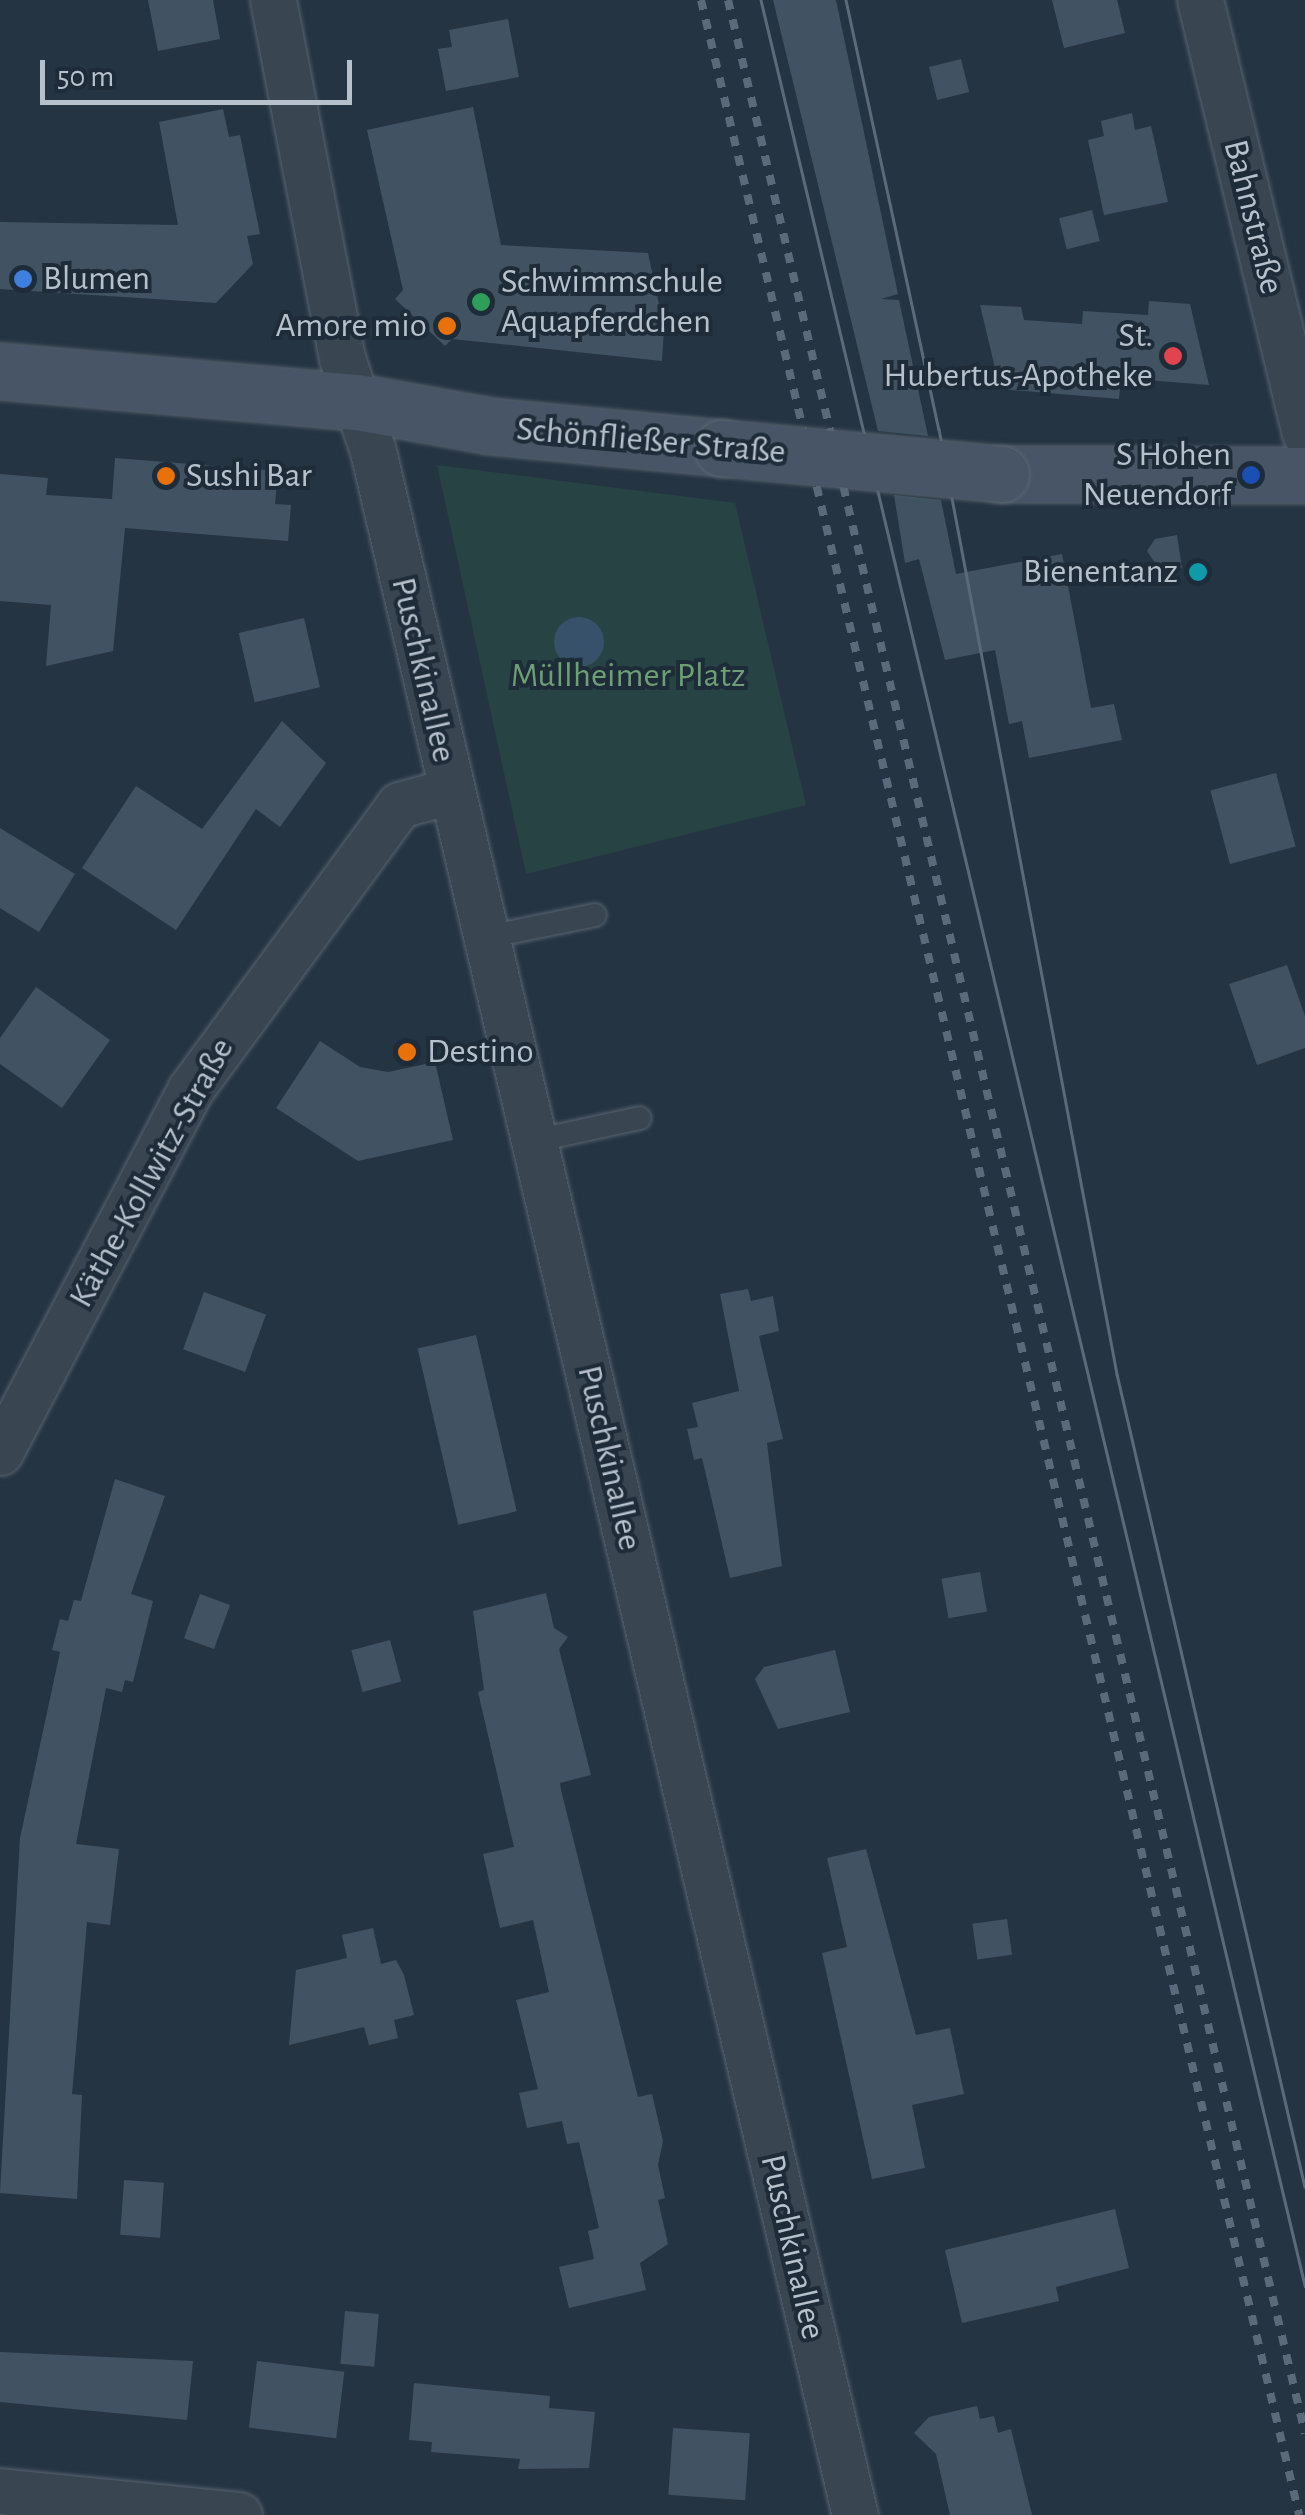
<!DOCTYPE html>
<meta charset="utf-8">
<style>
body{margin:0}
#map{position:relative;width:1305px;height:2515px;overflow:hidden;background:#253443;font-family:"Alegreya Sans",sans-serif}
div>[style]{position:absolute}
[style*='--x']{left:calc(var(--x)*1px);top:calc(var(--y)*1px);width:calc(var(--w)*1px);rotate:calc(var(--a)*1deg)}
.green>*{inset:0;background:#274344}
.water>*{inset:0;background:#38516b}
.round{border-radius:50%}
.building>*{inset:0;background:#415362;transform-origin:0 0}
.roads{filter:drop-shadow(0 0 2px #586470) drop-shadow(0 0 2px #586470)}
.lane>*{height:22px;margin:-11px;padding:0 11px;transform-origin:11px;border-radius:11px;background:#394652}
.street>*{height:45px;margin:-22.5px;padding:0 22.5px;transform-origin:22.5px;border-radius:22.5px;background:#394652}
.secondary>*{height:55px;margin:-27.5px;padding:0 27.5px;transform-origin:27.5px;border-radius:27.5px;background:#475566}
.tram>*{height:2.5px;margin:-1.25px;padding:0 1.25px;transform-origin:1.25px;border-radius:1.25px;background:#5b6a7a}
.rail>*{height:8px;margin-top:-4px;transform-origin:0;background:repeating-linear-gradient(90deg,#5b6a7a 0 10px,transparent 0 20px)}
.bridges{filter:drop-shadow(0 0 2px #586470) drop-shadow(0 0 2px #586470)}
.secondary-bridge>*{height:55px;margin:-27.5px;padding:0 27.5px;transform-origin:27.5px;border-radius:27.5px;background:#475566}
.dots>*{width:28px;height:28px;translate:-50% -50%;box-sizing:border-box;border:5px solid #1e2b38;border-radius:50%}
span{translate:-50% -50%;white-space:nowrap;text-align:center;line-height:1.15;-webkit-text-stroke:8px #1e2b38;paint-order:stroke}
.street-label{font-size:35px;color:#b7c1cc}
.poi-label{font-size:35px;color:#b7c1cc}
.left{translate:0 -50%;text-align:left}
.right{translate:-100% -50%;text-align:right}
.park-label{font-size:35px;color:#6d9e74}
.scale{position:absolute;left:40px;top:60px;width:312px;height:45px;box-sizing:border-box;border:5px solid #b7c1cc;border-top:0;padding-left:12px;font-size:30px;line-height:35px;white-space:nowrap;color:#b7c1cc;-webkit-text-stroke:8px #1e2b38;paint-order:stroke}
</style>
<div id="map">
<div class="green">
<i style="clip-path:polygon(437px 465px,735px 503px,806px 805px,526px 874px)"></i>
</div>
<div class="water">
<i class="round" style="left:554px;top:617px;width:50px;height:50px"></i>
</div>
<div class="building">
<i style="clip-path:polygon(148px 0,213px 0,220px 39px,158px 51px)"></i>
<i style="clip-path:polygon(773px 0,836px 0,898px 294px,881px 299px,899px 300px,928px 436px,878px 431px)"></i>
<i style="clip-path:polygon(1052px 0,1117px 0,1125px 33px,1064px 48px)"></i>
<i style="clip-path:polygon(508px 19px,519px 77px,446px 91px,438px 49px,452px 47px,449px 30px)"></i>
<i style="left:961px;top:59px;width:34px;height:33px;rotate:76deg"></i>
<i style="clip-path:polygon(473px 107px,501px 245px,648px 253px,664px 328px,662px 361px,452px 339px,445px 346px,395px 299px,403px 290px,367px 130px)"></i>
<i style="clip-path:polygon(223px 109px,229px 137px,240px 135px,260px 234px,247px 236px,253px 264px,216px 303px,0 289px,0 222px,178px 225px,159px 122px)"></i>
<i style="clip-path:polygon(1132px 113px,1135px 130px,1151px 126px,1168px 202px,1104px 215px,1088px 140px,1104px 136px,1101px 121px)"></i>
<i style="left:1092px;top:210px;width:32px;height:34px;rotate:76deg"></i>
<i style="clip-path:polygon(1149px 301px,1190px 304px,1209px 385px,1121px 378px,1119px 399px,1000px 389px,980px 305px,1021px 307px,1024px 320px,1082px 324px,1083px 311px,1148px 315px)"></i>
<i style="clip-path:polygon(115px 458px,278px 471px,275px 504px,291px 505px,288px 541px,125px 528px,113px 651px,46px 666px,51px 605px,0 601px,0 474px,48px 478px,46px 495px,112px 499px)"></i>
<i style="clip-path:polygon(894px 495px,941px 500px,956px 574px,1062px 554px,1091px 708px,1114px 704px,1122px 740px,1029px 758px,1022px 721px,1009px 724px,995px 650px,945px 660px,919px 559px,905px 563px)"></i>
<i style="clip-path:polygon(1177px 535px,1182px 568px,1161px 572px,1147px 551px,1155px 539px)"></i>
<i style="left:304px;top:618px;width:71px;height:67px;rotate:77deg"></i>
<i style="clip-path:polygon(282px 721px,326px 763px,280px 827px,256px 809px,176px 930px,82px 868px,136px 786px,202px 829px)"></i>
<i style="left:1276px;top:773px;width:76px;height:68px;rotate:75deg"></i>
<i style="clip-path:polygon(0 828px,75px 874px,39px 932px,0 908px)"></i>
<i style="clip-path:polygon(1287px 965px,1305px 1016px,1305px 1048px,1257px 1065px,1229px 984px)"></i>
<i style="clip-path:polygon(36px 987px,110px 1040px,62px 1108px,0 1064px,0 1038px)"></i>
<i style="clip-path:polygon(320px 1041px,360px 1067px,388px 1072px,435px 1062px,453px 1140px,358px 1161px,276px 1108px)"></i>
<i style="clip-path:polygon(748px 1289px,751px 1301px,773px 1296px,779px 1331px,759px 1336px,783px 1439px,767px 1443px,782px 1566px,730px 1578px,702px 1458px,694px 1460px,687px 1429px,698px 1427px,692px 1403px,739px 1391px,720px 1294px)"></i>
<i style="left:204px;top:1292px;width:66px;height:61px;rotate:20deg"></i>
<i style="left:476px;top:1335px;width:181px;height:60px;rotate:77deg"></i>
<i style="clip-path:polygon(115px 1479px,165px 1496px,131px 1594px,153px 1601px,133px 1682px,125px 1680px,122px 1692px,106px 1688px,76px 1844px,119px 1849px,110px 1925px,87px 1922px,72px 2094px,82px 2095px,77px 2199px,0 2193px,20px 1838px,60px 1652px,52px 1650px,60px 1619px,68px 1621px,74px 1600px,81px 1601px)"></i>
<i style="left:980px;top:1572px;width:40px;height:39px;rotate:80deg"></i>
<i style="clip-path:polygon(546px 1593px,554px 1628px,568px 1637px,559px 1649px,591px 1775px,560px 1783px,561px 1790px,638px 2097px,652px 2094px,663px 2141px,658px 2165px,665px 2198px,658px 2200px,668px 2244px,640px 2263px,646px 2290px,569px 2308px,559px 2267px,594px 2259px,588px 2231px,599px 2228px,579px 2142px,567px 2144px,562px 2121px,527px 2128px,519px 2093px,538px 2089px,516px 2000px,549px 1992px,533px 1920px,500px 1928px,483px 1854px,514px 1847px,478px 1692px,484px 1690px,473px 1611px)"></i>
<i style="left:200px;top:1594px;width:32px;height:47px;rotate:20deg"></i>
<i style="left:390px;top:1640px;width:43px;height:40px;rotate:75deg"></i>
<i style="clip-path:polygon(835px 1650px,850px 1712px,778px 1729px,755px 1679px,764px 1667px)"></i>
<i style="clip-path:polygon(866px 1849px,916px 2035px,950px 2028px,964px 2094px,912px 2105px,925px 2168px,872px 2179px,822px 1953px,847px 1947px,827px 1858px)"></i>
<i style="left:1007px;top:1919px;width:36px;height:35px;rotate:82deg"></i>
<i style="clip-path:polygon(373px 1928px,381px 1964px,396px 1960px,404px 1975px,414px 2015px,394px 2020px,398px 2038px,369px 2045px,364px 2027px,289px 2045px,296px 1970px,347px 1958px,342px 1935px)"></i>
<i style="left:124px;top:2180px;width:40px;height:55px;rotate:4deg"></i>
<i style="clip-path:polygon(1115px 2209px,1129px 2268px,1056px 2287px,1059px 2301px,962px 2323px,945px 2250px)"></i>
<i style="left:345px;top:2311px;width:34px;height:53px;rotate:5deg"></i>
<i style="clip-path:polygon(0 2352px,193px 2361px,187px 2420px,0 2402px)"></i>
<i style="left:257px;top:2361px;width:88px;height:67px;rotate:7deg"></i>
<i style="clip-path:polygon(414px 2383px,550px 2396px,549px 2408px,595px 2412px,589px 2468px,518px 2469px,520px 2459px,431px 2452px,432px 2442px,409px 2440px)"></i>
<i style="clip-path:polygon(977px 2406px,980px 2419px,994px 2416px,998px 2433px,1011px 2429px,1032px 2515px,950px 2515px,936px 2454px,914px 2433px,929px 2417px)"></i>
<i style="left:673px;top:2428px;width:77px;height:67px;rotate:4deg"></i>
</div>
<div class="roads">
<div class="lane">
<i style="--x:487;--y:937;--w:110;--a:-11.5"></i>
<i style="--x:534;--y:1141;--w:108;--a:-12.2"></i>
</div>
<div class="street">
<i style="--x:273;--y:0;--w:365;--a:79.1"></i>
<i style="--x:342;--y:358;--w:98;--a:71.6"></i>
<i style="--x:373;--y:451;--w:2120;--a:76.86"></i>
<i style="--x:1200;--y:0;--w:446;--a:76.4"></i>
<i style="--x:0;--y:1452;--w:409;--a:-62.3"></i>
<i style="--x:190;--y:1090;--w:353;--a:-53.7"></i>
<i style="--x:399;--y:805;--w:53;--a:-15.4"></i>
<i style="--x:0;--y:2491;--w:240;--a:5.7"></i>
</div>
<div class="secondary">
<i style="--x:0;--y:371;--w:358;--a:5"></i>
<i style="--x:357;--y:402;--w:135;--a:10.2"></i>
<i style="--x:490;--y:426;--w:233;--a:5.4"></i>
<i style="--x:1001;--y:474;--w:304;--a:0.2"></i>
</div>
</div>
<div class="tram">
<i style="--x:761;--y:0;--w:2350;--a:76.61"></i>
<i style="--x:846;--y:0;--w:439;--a:77.8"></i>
<i style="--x:939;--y:429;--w:962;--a:79.33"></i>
<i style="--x:1117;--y:1374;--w:834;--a:76.98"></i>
</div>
<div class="rail">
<i style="--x:701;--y:0;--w:2585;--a:76.62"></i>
<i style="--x:728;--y:0;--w:2501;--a:76.66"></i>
</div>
<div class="bridges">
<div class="secondary-bridge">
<i style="--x:722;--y:448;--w:280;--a:5.3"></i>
</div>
</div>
<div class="dots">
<i style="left:23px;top:279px;background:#3f7fe0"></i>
<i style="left:481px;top:302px;background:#2e9e5b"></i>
<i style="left:447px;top:326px;background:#e8710a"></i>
<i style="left:1173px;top:356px;background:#e0444e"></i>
<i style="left:1251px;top:475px;background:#1a4fb4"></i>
<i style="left:166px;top:476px;background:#e8710a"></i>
<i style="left:1198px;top:572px;background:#0f9aa8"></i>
<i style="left:407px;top:1052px;background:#e8710a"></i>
</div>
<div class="street-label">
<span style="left:1253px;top:217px;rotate:76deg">Bahnstraße</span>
<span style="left:651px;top:441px;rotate:5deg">Schönfließer Straße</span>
<span style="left:423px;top:670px;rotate:77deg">Puschkinallee</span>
<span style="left:152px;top:1173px;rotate:-61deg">Käthe-Kollwitz-Straße</span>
<span style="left:609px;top:1458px;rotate:77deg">Puschkinallee</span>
<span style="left:792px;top:2247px;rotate:77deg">Puschkinallee</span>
</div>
<div class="poi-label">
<span class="left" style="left:43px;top:279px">Blumen</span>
<span class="left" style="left:501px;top:302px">Schwimmschule<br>Aquapferdchen</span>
<span class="right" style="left:427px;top:326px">Amore mio</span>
<span class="right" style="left:1153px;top:356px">St.<br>Hubertus-Apotheke</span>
<span class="right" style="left:1231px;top:475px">S Hohen<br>Neuendorf</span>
<span class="left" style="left:186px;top:476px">Sushi Bar</span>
<span class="right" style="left:1178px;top:572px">Bienentanz</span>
<span class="left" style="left:427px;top:1052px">Destino</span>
</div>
<div class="park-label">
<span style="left:628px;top:676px">Müllheimer Platz</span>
</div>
<div class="scale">50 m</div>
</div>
